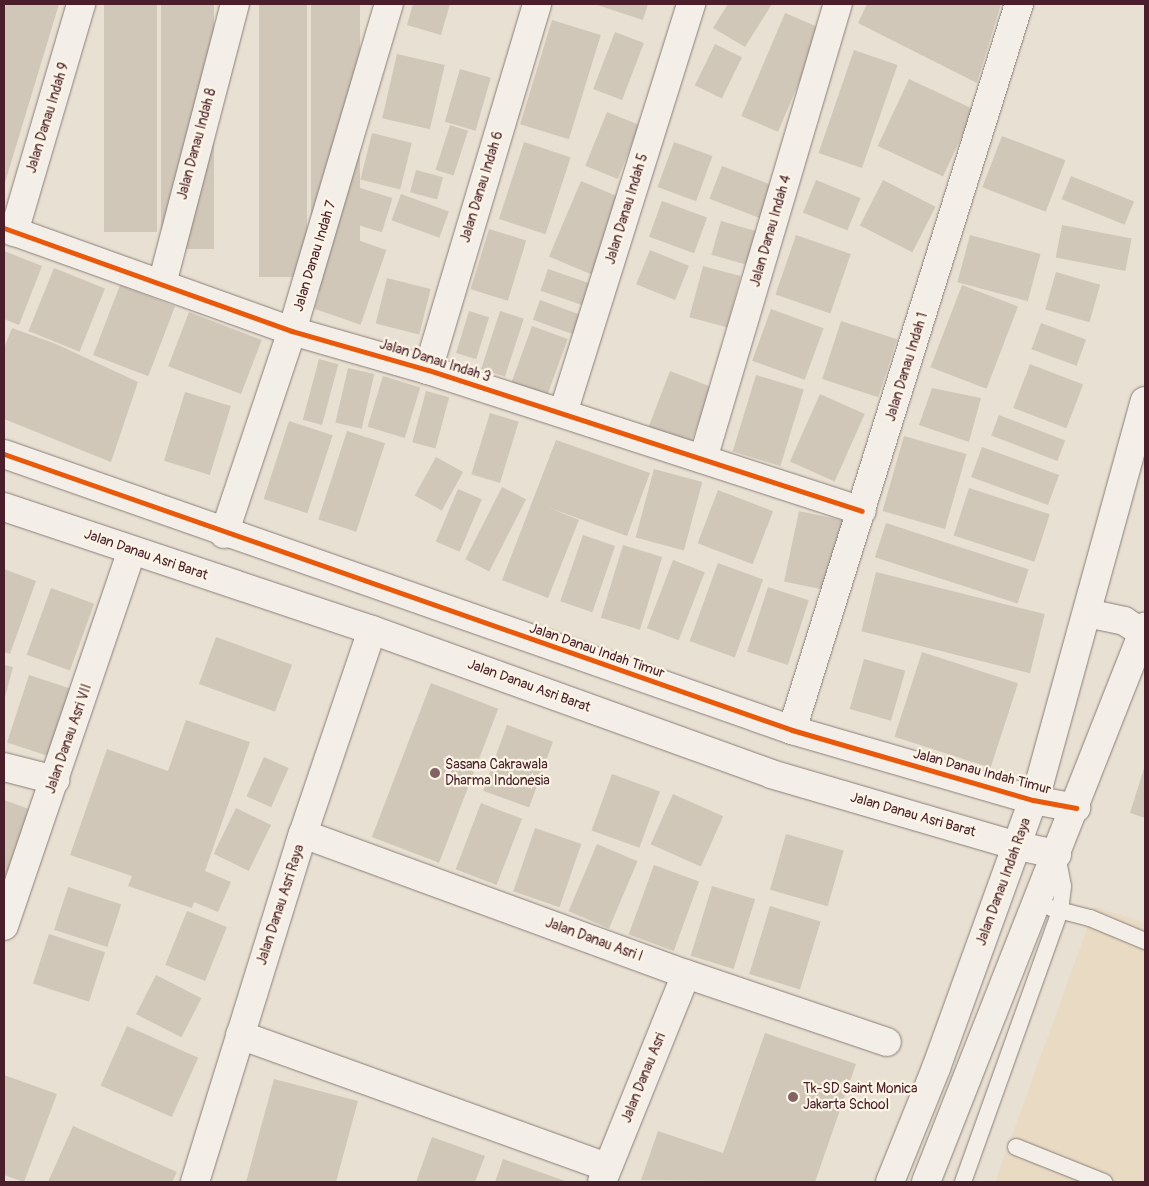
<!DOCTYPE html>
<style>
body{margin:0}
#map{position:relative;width:1149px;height:1186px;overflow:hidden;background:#e8e0d2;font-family:Pangolin,sans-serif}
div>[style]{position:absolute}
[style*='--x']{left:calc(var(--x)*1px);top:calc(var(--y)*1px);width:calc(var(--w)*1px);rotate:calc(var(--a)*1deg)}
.built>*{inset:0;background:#e8dac3}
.building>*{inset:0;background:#d0c7b8;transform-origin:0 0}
.roads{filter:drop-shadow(0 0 1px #897e79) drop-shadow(0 0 1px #897e79)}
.lane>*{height:16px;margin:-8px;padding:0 8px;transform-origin:8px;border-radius:8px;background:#f3efe8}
.street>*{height:28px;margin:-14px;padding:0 14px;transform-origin:14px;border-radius:14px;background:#f3efe8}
.secondary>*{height:28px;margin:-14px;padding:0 14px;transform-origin:14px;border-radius:14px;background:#f3efe8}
.cycleway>*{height:5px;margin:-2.5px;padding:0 2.5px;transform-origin:2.5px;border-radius:2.5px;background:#e8590c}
.dots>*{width:14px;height:14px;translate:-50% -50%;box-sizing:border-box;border:2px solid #fcf5e5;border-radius:50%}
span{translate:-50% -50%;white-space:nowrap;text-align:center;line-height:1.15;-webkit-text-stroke:4.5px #fcf5e5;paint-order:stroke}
.street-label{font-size:14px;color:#4a1f2b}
.poi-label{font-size:14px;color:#4a1f2b}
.left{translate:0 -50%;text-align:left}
.frame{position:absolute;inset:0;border:5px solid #4a1f2b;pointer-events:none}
</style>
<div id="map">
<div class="built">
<i style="clip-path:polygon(1095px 907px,1145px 923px,1145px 1182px,995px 1182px)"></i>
</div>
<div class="building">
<i style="clip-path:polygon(6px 4px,59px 4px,4px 186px,4px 11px)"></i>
<i style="left:104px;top:4px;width:53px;height:228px"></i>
<i style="left:161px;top:4px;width:53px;height:245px"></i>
<i style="left:259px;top:4px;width:48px;height:273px"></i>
<i style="left:311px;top:4px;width:49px;height:288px"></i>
<i style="clip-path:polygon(413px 4px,450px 4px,441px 35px,407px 25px)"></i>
<i style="clip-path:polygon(594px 4px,648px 4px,643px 20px)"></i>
<i style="clip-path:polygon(728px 4px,772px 4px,745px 47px,713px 28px)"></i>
<i style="clip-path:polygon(867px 4px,1001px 4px,977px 83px,858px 23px)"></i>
<i style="left:785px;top:13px;width:40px;height:112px;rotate:23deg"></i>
<i style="left:552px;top:20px;width:51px;height:109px;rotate:17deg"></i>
<i style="left:615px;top:32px;width:31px;height:61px;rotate:21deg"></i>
<i style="left:715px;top:44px;width:30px;height:46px;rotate:26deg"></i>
<i style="left:854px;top:50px;width:46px;height:109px;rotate:19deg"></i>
<i style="left:397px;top:54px;width:49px;height:66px;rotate:13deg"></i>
<i style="left:460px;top:69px;width:32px;height:55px;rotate:16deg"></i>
<i style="left:909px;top:79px;width:72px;height:74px;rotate:25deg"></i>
<i style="left:607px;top:112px;width:35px;height:58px;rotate:22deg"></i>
<i style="left:450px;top:125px;width:19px;height:47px;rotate:18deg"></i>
<i style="left:372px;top:133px;width:41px;height:48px;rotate:14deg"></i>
<i style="left:1002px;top:136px;width:68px;height:55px;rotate:21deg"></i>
<i style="left:524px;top:142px;width:49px;height:81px;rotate:18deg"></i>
<i style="left:674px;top:142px;width:41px;height:48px;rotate:20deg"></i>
<i style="left:722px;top:166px;width:55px;height:35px;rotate:21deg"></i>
<i style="left:416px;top:170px;width:28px;height:23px;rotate:15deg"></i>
<i style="left:1071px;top:176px;width:68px;height:25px;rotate:22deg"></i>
<i style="left:816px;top:180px;width:48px;height:35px;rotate:22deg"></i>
<i style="left:883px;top:180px;width:59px;height:51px;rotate:27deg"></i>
<i style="left:581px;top:181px;width:47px;height:82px;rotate:23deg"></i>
<i style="left:360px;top:188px;width:34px;height:36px;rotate:17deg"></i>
<i style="left:401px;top:194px;width:51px;height:28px;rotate:20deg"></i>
<i style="left:662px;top:201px;width:48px;height:38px;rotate:20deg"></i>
<i style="left:721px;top:221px;width:44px;height:35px;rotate:16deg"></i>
<i style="left:1062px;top:225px;width:71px;height:33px;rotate:11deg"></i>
<i style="left:489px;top:229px;width:39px;height:63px;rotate:17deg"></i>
<i style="left:340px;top:234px;width:49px;height:79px;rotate:19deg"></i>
<i style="left:796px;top:235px;width:58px;height:63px;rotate:19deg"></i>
<i style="left:970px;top:235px;width:73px;height:49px;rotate:15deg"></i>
<i style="left:650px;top:250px;width:42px;height:37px;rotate:22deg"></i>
<i style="clip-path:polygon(4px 251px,42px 266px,19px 325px,4px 319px)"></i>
<i style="left:703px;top:266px;width:39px;height:53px;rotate:15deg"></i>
<i style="left:54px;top:268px;width:55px;height:68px;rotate:22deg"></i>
<i style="left:548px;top:269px;width:49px;height:23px;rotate:19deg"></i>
<i style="left:1056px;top:272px;width:46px;height:39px;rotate:16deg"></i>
<i style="left:387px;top:278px;width:45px;height:47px;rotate:14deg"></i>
<i style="left:120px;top:285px;width:59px;height:75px;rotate:21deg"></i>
<i style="left:962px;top:285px;width:60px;height:88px;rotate:21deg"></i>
<i style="left:540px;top:300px;width:45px;height:21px;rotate:20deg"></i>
<i style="left:771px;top:309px;width:56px;height:55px;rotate:20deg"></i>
<i style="left:469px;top:311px;width:21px;height:44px;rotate:17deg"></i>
<i style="left:500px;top:311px;width:25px;height:61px;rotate:18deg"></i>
<i style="left:189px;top:312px;width:78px;height:58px;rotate:21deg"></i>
<i style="left:841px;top:321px;width:59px;height:61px;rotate:18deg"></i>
<i style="left:1041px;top:323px;width:48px;height:28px;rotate:20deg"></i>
<i style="left:532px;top:326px;width:38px;height:62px;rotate:20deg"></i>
<i style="clip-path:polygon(12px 328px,56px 344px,138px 382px,111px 462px,4px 419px,4px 348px)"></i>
<i style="left:319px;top:359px;width:20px;height:63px;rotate:15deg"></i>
<i style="left:1030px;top:364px;width:57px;height:47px;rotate:21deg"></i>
<i style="left:348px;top:368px;width:27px;height:56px;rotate:13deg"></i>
<i style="left:670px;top:371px;width:45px;height:63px;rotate:21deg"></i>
<i style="left:756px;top:375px;width:50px;height:80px;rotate:17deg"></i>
<i style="left:383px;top:376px;width:39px;height:53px;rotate:17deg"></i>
<i style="clip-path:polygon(932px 388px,981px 398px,969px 442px,919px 425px)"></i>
<i style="left:426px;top:391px;width:24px;height:53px;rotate:15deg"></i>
<i style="left:185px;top:392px;width:48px;height:72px;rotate:17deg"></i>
<i style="left:820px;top:394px;width:49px;height:74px;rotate:24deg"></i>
<i style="left:490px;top:413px;width:30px;height:64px;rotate:17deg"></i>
<i style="left:999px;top:415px;width:71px;height:22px;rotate:21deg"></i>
<i style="left:289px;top:421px;width:46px;height:82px;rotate:18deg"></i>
<i style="left:347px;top:431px;width:40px;height:93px;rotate:18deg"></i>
<i style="left:904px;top:436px;width:65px;height:78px;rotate:16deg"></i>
<i style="clip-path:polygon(556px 440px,650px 473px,627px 536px,547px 507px,579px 520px,548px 598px,502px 580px)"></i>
<i style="left:982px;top:447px;width:82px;height:32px;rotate:20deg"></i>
<i style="left:436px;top:457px;width:31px;height:44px;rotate:29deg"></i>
<i style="left:654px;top:469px;width:50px;height:71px;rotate:15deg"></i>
<i style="left:502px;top:487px;width:27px;height:81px;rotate:27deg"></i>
<i style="left:969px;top:488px;width:85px;height:50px;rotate:18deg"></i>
<i style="left:458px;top:489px;width:26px;height:57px;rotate:23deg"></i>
<i style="left:718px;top:490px;width:59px;height:57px;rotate:21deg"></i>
<i style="left:799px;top:511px;width:49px;height:72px;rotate:12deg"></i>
<i style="left:886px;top:523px;width:150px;height:36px;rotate:18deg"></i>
<i style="left:583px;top:535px;width:34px;height:70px;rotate:19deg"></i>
<i style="left:623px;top:545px;width:41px;height:76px;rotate:17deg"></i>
<i style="left:673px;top:560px;width:34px;height:73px;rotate:21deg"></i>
<i style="left:718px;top:563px;width:48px;height:83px;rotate:20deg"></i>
<i style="clip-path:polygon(4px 569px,36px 581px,10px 654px,4px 652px)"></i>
<i style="left:876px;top:572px;width:174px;height:61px;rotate:14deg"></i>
<i style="left:768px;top:587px;width:43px;height:68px;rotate:18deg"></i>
<i style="left:51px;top:588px;width:46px;height:71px;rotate:20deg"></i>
<i style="left:216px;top:637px;width:81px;height:50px;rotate:20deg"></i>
<i style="left:922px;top:652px;width:101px;height:89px;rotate:18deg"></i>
<i style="left:864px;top:659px;width:43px;height:52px;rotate:16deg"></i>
<i style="clip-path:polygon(4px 665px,13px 667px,4px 701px)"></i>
<i style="left:29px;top:675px;width:45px;height:71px;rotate:18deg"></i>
<i style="left:431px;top:683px;width:72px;height:165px;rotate:21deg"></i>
<i style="clip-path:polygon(186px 720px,250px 742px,205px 871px,231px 882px,218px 912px,194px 902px,192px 908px,128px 886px,132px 876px,70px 855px,107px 749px,168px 771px)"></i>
<i style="left:507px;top:725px;width:49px;height:70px;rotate:20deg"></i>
<i style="left:264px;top:757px;width:27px;height:43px;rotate:24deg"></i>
<i style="clip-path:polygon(1145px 765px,1145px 818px,1130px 813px)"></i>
<i style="left:612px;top:774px;width:51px;height:60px;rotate:20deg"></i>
<i style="left:673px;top:794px;width:55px;height:55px;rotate:24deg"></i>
<i style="clip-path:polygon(4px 800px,29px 809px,4px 880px)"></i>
<i style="left:481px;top:803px;width:44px;height:71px;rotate:21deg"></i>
<i style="left:236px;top:808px;width:39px;height:51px;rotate:26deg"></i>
<i style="left:535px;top:828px;width:49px;height:67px;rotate:19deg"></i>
<i style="left:786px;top:834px;width:60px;height:58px;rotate:16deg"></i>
<i style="left:597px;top:844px;width:44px;height:73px;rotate:23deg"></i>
<i style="left:654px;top:865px;width:48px;height:74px;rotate:20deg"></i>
<i style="left:712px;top:886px;width:45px;height:73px;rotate:17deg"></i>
<i style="left:68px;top:887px;width:56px;height:45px;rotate:18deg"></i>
<i style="left:770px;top:906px;width:53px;height:71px;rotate:17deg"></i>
<i style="left:187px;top:911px;width:43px;height:58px;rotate:22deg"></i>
<i style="left:49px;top:934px;width:59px;height:52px;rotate:18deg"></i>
<i style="left:156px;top:975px;width:51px;height:44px;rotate:27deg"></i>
<i style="left:127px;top:1026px;width:78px;height:65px;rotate:24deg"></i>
<i style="clip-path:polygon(765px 1033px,856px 1064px,815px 1182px,641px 1180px,658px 1131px,723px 1153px)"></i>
<i style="clip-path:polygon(4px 1075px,57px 1094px,24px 1182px,4px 1175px)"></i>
<i style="clip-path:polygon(274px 1079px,358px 1101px,336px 1182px,246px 1182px)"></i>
<i style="clip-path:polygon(73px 1126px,177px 1172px,172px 1182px,48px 1182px)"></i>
<i style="clip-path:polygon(432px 1137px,485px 1156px,475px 1182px,416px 1182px)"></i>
<i style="clip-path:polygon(503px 1159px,568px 1182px,495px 1182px)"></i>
</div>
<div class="roads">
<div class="lane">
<i style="--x:1051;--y:908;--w:40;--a:14.4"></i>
<i style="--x:1090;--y:918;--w:60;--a:22.7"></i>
<i style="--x:1016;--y:1147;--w:95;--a:21.7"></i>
<i style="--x:963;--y:1182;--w:288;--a:-70.3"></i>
<i style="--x:1060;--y:911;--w:25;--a:-83"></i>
<i style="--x:1063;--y:886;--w:33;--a:-101"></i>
</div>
<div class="street">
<i style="--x:4;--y:228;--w:306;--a:19.7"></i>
<i style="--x:292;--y:331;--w:141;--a:16"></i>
<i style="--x:428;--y:370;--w:456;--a:18"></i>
<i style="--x:14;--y:232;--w:238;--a:-73.6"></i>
<i style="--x:162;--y:284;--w:289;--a:-75.4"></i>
<i style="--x:428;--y:370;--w:382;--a:-73.4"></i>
<i style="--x:563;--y:413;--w:429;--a:-72.6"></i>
<i style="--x:4;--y:454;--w:835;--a:19.3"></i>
<i style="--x:792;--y:730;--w:251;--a:16.2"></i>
<i style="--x:1033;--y:800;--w:44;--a:10.5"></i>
<i style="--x:703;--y:459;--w:475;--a:-73.5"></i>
<i style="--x:4;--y:507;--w:388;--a:18.5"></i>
<i style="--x:372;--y:630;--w:424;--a:19.8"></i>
<i style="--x:771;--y:774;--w:257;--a:16.3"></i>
<i style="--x:1018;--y:846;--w:40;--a:12"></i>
<i style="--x:224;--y:534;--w:214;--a:-71.5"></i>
<i style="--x:292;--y:331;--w:341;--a:-73.5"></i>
<i style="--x:792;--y:730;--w:761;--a:-72.64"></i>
<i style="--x:4;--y:767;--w:53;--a:14.3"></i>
<i style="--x:303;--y:834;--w:408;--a:20.1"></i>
<i style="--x:686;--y:974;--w:212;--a:18.7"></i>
<i style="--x:4;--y:926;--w:396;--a:-71.2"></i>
<i style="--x:240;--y:1035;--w:390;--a:19.8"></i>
<i style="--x:195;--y:1182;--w:364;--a:-72.8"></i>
<i style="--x:303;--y:834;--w:215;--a:-71.3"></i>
<i style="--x:602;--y:1182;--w:224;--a:-68"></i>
</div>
<div class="secondary">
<i style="--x:1087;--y:613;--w:38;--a:12"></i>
<i style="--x:1124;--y:621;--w:22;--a:32"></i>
<i style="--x:890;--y:1182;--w:123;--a:-68"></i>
<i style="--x:936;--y:1068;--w:305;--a:-70.1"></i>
<i style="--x:1040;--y:781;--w:394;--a:-74.6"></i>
<i style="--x:926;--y:1182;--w:597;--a:-68.47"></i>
</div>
</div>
<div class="cycleway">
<i style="--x:4;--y:228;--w:306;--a:19.7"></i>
<i style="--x:292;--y:331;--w:141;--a:16"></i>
<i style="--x:428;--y:370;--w:456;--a:18"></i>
<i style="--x:4;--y:454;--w:835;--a:19.3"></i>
<i style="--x:792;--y:730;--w:251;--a:16.2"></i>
<i style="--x:1033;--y:800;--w:44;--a:10.5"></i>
</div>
<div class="dots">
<i style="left:435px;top:773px;background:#816365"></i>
<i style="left:793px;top:1097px;background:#816365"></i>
</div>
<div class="street-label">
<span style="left:48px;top:118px;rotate:-73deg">Jalan Danau Indah 9</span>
<span style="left:197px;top:144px;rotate:-75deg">Jalan Danau Indah 8</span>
<span style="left:482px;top:187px;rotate:-73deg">Jalan Danau Indah 6</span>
<span style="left:627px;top:209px;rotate:-73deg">Jalan Danau Indah 5</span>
<span style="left:771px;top:231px;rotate:-74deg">Jalan Danau Indah 4</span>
<span style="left:315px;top:256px;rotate:-73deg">Jalan Danau Indah 7</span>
<span style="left:435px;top:361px;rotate:17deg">Jalan Danau Indah 3</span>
<span style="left:907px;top:367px;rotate:-73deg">Jalan Danau Indah 1</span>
<span style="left:146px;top:555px;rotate:19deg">Jalan Danau Asri Barat</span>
<span style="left:597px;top:651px;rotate:19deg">Jalan Danau Indah Timur</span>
<span style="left:529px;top:686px;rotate:20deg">Jalan Danau Asri Barat</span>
<span style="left:69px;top:739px;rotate:-71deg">Jalan Danau Asri VII</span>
<span style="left:982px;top:772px;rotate:15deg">Jalan Danau Indah Timur</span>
<span style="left:913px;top:815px;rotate:16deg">Jalan Danau Asri Barat</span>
<span style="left:1004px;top:882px;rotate:-70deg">Jalan Danau Indah Raya</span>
<span style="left:281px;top:905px;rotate:-72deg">Jalan Danau Asri Raya</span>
<span style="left:594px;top:940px;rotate:20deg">Jalan Danau Asri I</span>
<span style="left:644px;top:1078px;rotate:-68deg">Jalan Danau Asri</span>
</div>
<div class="poi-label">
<span class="left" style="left:445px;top:773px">Sasana Cakrawala<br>Dharma Indonesia</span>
<span class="left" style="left:803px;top:1097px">Tk-SD Saint Monica<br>Jakarta School</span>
</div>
<div class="frame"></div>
</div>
